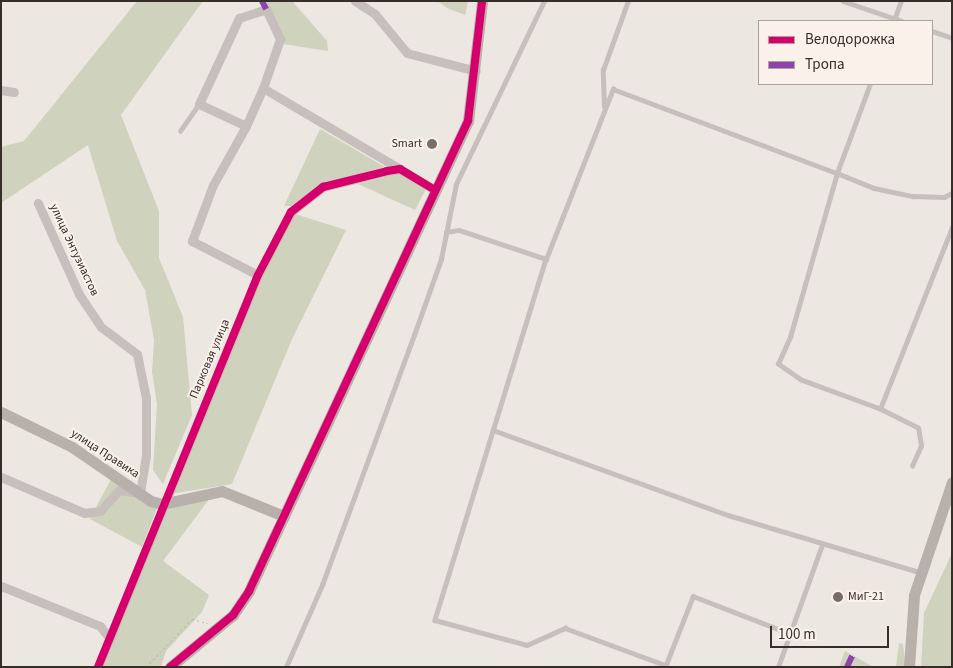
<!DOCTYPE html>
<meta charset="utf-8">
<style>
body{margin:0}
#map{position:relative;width:953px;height:668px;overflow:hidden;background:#ede7e2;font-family:"Source Sans 3",sans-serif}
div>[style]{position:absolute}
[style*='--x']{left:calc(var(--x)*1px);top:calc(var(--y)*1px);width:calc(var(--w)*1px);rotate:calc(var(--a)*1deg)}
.green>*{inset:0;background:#cfd2bd}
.path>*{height:1px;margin-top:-0.5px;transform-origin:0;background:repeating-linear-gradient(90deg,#bfb8b3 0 2.5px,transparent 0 5px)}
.lane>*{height:4.5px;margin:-2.25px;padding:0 2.25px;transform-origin:2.25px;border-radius:2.25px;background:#c6bfbb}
.street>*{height:9px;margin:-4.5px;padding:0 4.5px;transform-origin:4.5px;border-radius:4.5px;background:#c6bfbb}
.secondary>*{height:11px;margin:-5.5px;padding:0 5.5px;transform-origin:5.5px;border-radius:5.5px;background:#b7b0ab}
.quiet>*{height:6px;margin-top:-3px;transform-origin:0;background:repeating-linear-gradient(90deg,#8e44ad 0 12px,transparent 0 18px)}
.cycleway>*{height:8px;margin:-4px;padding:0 4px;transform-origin:4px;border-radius:4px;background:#d6006c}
.dots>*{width:14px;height:14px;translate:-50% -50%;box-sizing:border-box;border:2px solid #f9f1ea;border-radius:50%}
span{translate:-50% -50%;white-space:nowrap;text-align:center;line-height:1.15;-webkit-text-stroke:4px #f9f1ea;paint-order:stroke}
.poi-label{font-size:12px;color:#372d29}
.right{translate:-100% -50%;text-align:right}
.left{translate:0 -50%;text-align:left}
.street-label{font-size:12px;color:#372d29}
.frame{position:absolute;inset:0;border:2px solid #372d29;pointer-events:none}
.legend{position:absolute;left:758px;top:20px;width:175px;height:65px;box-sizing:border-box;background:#f9f1ea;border:1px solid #aba39d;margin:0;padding:6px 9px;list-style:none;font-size:15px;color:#372d29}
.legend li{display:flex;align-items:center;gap:10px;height:25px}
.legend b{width:25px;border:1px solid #aba39d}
.scale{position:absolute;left:770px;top:626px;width:119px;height:22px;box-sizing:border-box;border:2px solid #372d29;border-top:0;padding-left:6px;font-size:15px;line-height:18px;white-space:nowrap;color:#372d29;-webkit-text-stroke:4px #f9f1ea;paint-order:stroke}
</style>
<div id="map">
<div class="green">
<i style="clip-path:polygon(137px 1px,203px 1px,121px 115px,159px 211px,159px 258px,183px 317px,192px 415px,163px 484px,153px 470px,157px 404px,152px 372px,154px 340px,145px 290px,117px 241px,88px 145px,1px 203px,1px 147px,24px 141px)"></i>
<i style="clip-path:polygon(266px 1px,292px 1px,327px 41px,328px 51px,283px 44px)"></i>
<i style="clip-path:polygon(437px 1px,468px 1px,465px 15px,449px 9px)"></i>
<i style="clip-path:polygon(320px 129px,385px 167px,321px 184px,292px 206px,284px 206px)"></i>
<i style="clip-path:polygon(400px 173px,426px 189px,415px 210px,358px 184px)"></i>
<i style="clip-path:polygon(295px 214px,346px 230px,292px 339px,232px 484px,170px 494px,261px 275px)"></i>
<i style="clip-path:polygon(112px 477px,157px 508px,142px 547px,90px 519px)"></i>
<i style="clip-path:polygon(210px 498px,163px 561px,209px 595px,202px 612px,166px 651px,161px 667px,95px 667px,166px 508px)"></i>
<i style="clip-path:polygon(952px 553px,952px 667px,921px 667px,924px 613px)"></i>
<i style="clip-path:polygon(899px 643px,903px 644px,906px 667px,896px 667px)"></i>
<i style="clip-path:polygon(845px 651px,872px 666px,872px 667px,839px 667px)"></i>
</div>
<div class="path">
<i style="--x:146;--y:667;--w:66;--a:-46.2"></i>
<i style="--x:192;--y:619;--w:16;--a:15"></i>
</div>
<div class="lane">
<i style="--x:843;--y:1;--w:62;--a:18.7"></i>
<i style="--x:894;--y:20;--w:20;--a:-70"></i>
<i style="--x:932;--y:31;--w:21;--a:19"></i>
<i style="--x:604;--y:107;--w:37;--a:-92"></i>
<i style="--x:603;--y:70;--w:73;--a:-70.1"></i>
<i style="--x:180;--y:131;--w:33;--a:-55"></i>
<i style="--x:446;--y:232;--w:13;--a:-9"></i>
<i style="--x:459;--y:230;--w:92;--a:18.4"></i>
<i style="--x:546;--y:259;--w:183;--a:-68.5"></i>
<i style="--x:613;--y:89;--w:239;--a:20.6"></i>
<i style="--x:837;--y:173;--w:95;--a:-69.7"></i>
<i style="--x:546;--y:259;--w:378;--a:107.1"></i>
<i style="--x:435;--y:620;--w:95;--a:15.2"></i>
<i style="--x:527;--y:645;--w:42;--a:-24.1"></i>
<i style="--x:565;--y:628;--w:107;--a:20.3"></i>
<i style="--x:880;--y:409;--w:84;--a:-159.8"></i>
<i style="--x:801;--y:380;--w:28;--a:-145"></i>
<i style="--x:778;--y:364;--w:30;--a:-66"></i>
<i style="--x:790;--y:337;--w:171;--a:-74"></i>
<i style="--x:837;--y:173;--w:40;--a:22"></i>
<i style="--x:874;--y:188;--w:40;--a:12"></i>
<i style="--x:913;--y:196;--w:31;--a:2"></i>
<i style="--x:944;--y:197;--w:9;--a:-27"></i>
<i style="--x:493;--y:430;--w:250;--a:19.9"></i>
<i style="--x:728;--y:515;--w:199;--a:16.6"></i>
<i style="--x:912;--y:466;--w:22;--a:-66"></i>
<i style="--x:921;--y:446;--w:18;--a:-99"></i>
<i style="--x:918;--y:428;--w:42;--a:-153.4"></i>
<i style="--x:880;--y:409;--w:196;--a:-68.4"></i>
<i style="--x:286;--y:667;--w:90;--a:-66.3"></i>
<i style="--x:322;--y:585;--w:266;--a:-69.8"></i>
<i style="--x:414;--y:335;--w:81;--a:-70.4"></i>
<i style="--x:441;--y:259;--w:76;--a:-78.7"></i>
<i style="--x:456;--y:184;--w:203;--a:-64.3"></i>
<i style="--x:665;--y:667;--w:76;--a:-68.5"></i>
<i style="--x:693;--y:596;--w:105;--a:21.2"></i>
<i style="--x:778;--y:667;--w:130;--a:-70.2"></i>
</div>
<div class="street">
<i style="--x:355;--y:1;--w:24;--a:33"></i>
<i style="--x:375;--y:14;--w:50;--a:50.6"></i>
<i style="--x:407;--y:53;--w:71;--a:14.6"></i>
<i style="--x:263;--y:88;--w:159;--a:30.6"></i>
<i style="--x:1;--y:90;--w:13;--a:9"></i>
<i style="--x:246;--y:126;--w:52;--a:-154.9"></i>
<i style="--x:199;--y:104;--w:95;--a:-65.1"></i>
<i style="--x:239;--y:18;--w:28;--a:-18"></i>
<i style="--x:266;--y:9;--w:33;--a:65"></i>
<i style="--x:280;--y:39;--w:52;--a:109.1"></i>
<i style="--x:263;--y:88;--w:42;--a:114.1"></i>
<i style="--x:246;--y:126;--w:68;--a:119.2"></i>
<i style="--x:213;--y:185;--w:60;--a:110.6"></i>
<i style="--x:192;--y:241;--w:74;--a:27.3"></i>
<i style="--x:1;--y:477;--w:90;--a:23.4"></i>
<i style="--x:84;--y:513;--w:16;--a:-7"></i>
<i style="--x:100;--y:511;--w:28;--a:-48"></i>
<i style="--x:119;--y:490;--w:21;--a:8"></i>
<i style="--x:140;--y:493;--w:39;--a:-81"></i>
<i style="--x:146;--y:454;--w:56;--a:-90"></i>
<i style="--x:146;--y:398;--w:45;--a:-101.6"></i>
<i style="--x:137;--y:354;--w:45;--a:-143.1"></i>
<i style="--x:101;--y:327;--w:40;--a:-124"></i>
<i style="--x:79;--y:294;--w:100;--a:-114.3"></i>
<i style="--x:1;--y:586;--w:107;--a:22"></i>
<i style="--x:100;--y:626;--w:16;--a:52"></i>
<i style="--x:98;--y:667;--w:423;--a:-67.8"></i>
<i style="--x:258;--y:275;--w:71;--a:-62.4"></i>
<i style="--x:291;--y:212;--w:41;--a:-38"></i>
<i style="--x:323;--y:187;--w:66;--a:-14"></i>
<i style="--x:387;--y:171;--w:13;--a:-9"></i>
<i style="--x:400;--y:169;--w:41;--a:31"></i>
</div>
<div class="secondary">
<i style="--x:1;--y:412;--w:79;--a:26.2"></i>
<i style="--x:72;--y:447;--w:96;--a:34.4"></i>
<i style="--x:151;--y:501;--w:11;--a:15"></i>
<i style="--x:162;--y:504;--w:61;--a:-12.2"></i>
<i style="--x:222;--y:491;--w:67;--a:22"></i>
<i style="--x:170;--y:667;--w:82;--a:-39.5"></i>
<i style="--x:233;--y:615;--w:29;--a:-56"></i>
<i style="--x:249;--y:591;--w:519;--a:-65.02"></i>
<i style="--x:468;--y:121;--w:121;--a:-83.3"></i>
<i style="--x:909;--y:667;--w:72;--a:-86"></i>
<i style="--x:914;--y:595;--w:119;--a:-71.4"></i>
</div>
<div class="quiet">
<i style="--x:262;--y:1;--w:9;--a:63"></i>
<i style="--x:847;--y:667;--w:14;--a:-65"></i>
</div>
<div class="cycleway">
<i style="--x:98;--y:667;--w:423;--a:-67.8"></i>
<i style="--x:258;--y:275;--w:71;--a:-62.4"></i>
<i style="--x:291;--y:212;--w:41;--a:-38"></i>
<i style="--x:323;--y:187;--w:66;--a:-14"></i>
<i style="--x:387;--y:171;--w:13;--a:-9"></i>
<i style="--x:400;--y:169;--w:41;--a:31"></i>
<i style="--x:170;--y:667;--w:82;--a:-39.5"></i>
<i style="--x:233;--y:615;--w:29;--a:-56"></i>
<i style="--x:249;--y:591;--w:519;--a:-65.02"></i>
<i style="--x:468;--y:121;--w:121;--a:-83.3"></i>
</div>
<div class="dots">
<i style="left:432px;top:144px;background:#776e6a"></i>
<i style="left:838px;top:597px;background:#776e6a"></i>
</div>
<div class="poi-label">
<span class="right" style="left:422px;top:144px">Smart</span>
<span class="left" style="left:848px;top:597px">МиГ-21</span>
</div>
<div class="street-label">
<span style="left:74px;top:250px;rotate:65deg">улица Энтузиастов</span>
<span style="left:210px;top:359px;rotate:-67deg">Парковая улица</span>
<span style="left:105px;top:454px;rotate:33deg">улица Правика</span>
</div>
<div class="frame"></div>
<ul class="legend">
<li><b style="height:6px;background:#d6006c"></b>Велодорожка</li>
<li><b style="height:6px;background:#8e44ad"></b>Тропа</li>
</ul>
<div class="scale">100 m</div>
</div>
